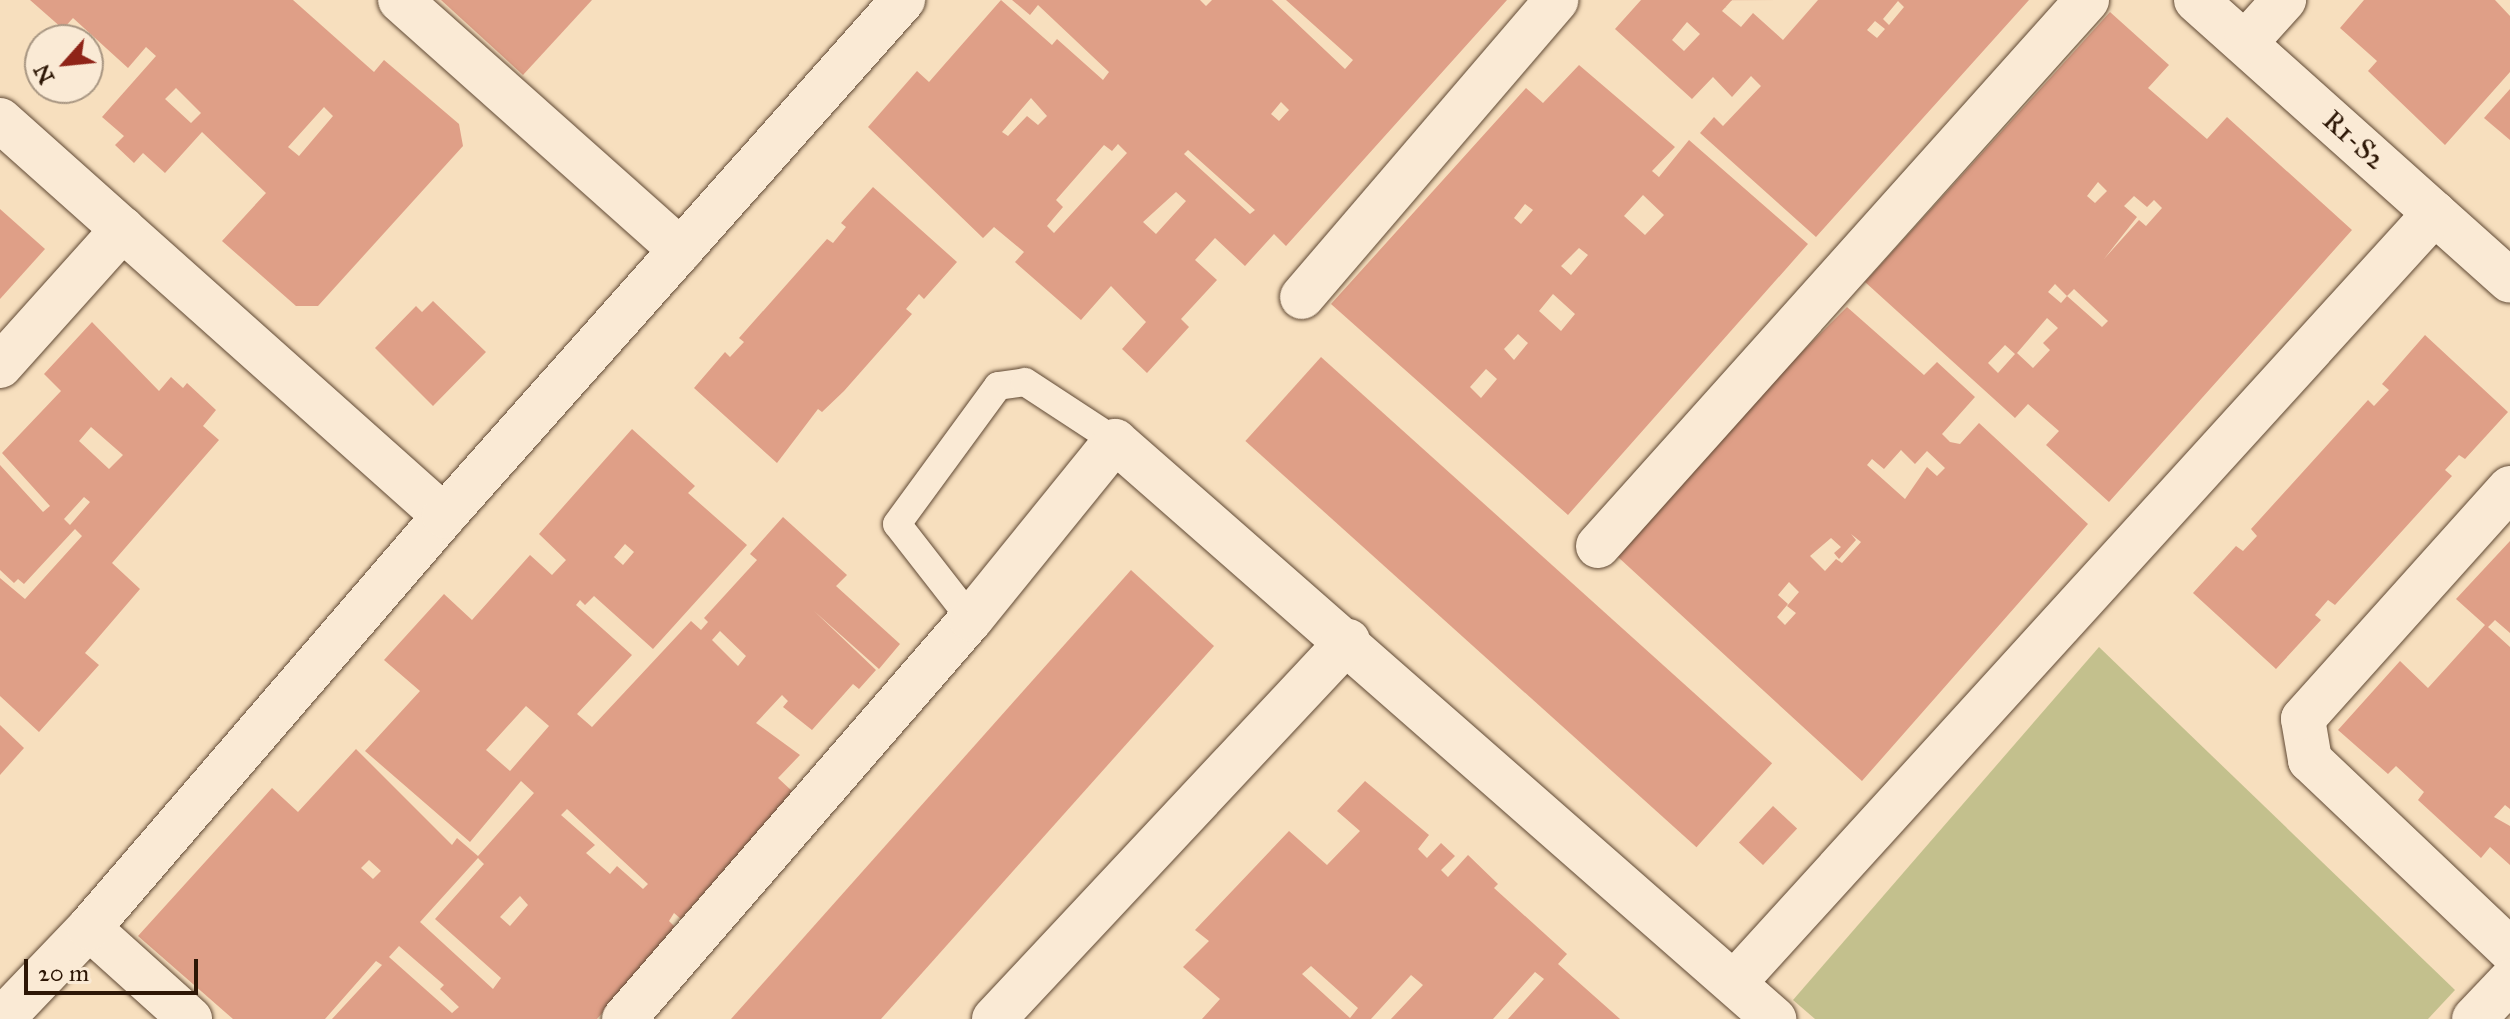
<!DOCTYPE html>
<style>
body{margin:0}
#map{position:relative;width:2510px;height:1019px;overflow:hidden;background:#f7dfbe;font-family:"IM FELL Great Primer",serif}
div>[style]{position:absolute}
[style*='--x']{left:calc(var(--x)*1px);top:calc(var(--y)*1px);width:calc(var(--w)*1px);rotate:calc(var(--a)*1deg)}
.green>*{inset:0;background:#c3c08d}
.building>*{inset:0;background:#df9f87;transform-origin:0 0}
.roads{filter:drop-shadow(0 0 2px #604934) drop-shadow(0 0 2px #604934)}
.service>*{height:28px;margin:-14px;padding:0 14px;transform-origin:14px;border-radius:14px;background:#faead5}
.minor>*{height:44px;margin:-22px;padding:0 22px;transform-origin:22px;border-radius:22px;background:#faead5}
span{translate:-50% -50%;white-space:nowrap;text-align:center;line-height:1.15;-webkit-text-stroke:6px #faead5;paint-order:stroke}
.street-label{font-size:28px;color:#2d1706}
.north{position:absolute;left:24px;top:24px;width:80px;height:80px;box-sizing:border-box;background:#faead5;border:2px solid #a89682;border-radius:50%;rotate:243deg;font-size:22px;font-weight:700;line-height:32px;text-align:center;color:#2d1706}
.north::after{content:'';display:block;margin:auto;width:28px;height:36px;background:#8f2418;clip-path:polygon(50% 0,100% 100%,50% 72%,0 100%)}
.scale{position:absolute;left:24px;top:959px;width:174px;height:36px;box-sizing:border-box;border:4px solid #2d1706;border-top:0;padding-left:10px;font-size:24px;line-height:28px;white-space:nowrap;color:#2d1706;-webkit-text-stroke:6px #faead5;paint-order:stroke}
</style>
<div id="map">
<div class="green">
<i style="clip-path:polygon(2099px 647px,2455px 990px,2428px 1019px,1815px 1019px,1793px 1000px)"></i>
</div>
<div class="building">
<i style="clip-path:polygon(evenodd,30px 0,293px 0,374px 72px,384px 60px,459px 124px,463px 146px,318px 306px,296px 306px,222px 241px,266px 193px,202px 132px,165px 173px,143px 153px,134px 163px,115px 145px,124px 136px,102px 117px,156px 56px,146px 47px,128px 68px,73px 18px,63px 29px,30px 0,176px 88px,201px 113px,191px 123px,165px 99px,176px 88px,30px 0,324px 107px,333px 116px,299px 156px,288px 147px,324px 107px)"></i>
<i style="clip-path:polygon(441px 0,592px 0,523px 75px)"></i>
<i style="clip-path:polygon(evenodd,1001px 0,1052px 45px,1057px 39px,1103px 80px,1109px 72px,1038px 5px,1030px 15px,1012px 0,1200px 0,1206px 6px,1212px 0,1272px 0,1345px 69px,1353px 60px,1286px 0,1507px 0,1286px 246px,1274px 234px,1245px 266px,1215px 238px,1195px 260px,1217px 280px,1181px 319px,1189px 327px,1147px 373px,1122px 349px,1146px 322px,1111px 286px,1081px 320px,1015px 262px,1024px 252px,994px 227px,983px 238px,868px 127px,917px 71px,929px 82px,1001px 0,1031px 98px,1047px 116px,1038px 125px,1027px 116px,1008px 136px,1002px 132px,1031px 98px,1001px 0,1281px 102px,1289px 110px,1279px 121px,1271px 114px,1281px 102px,1001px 0,1118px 144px,1127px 153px,1054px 233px,1047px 226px,1063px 207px,1056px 200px,1104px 145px,1112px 151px,1118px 144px,1001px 0,1188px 150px,1255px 210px,1250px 214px,1184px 154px,1188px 150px,1001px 0,1176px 192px,1186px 201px,1156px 234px,1143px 222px,1176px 192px)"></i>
<i style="clip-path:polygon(evenodd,1641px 0,1732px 0,1722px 11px,1741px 27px,1753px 13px,1783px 40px,1818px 0,2029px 0,1816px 237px,1700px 133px,1714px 117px,1723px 126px,1761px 86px,1751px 76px,1732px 97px,1713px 77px,1692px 99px,1615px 29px,1641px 0,1898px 1px,1904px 7px,1889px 25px,1883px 19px,1898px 1px,1641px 0,1875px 21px,1885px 29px,1877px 38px,1867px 30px,1875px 21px,1641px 0,1687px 22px,1700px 34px,1684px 51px,1672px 40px,1687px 22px)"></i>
<i style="clip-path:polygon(2364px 0,2495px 0,2510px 16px,2510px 72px,2445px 145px,2368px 71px,2377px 61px,2340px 28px)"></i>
<i style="clip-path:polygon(evenodd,2110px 12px,2169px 65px,2148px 88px,2207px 139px,2227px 117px,2352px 230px,2109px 502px,2046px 445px,2059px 431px,2028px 404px,2015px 418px,1865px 282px,2110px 12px,2098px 182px,2107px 191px,2095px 203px,2087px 196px,2098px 182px,2110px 12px,2134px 196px,2147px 207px,2154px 200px,2162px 208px,2146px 226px,2139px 220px,2104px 259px,2137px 217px,2124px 206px,2134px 196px,2110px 12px,2055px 284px,2067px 296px,2074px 289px,2108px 321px,2102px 327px,2067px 296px,2061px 303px,2048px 292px,2055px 284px,2110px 12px,2047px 318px,2058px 328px,2043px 343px,2050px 350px,2033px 368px,2017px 353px,2047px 318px,2110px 12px,2005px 345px,2015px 354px,1998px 373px,1988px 363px,2005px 345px)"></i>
<i style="clip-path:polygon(evenodd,1579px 65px,1675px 147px,1652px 171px,1659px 177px,1689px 140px,1808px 244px,1568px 515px,1331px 304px,1526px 88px,1543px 103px,1579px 65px,1643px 195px,1664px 215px,1645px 235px,1624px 216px,1643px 195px,1579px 65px,1525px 204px,1533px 210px,1521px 224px,1514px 218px,1525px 204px,1579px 65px,1579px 248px,1588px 255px,1571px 275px,1561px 266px,1579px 248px,1579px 65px,1553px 294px,1575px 314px,1561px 331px,1539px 311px,1553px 294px,1579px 65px,1518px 334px,1528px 343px,1514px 360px,1504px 349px,1518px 334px,1579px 65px,1486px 369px,1497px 379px,1481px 398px,1470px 387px,1486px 369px)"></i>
<i style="clip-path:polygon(2510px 89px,2510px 140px,2484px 118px)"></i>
<i style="clip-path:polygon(873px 187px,957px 262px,924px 299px,919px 294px,906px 309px,912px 314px,844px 391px,822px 412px,818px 409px,777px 463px,694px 388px,725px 352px,730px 357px,744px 342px,739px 338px,827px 239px,833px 243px,846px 227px,841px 223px)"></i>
<i style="clip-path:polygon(0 209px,45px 249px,0 299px)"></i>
<i style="clip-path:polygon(433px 301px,486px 352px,433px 406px,375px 348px,416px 306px,422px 312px)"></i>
<i style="clip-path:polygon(evenodd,1847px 307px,1924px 375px,1937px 362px,1975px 397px,1942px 434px,1950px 442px,1960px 444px,1979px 423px,2088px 524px,1862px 781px,1618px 557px,1773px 381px,1847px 307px,1901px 450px,1915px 464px,1927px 451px,1945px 468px,1937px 476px,1927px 467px,1905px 499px,1867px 465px,1872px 459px,1884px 469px,1901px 450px,1847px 307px,1851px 534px,1861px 542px,1842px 563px,1836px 559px,1825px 571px,1810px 556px,1831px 538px,1841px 547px,1834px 553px,1839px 559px,1856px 540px,1851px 534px,1847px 307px,1789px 582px,1799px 592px,1787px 606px,1796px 613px,1785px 625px,1777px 617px,1788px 604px,1778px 595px,1789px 582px)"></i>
<i style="clip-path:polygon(evenodd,92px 322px,159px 391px,171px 377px,183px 388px,187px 383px,216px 410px,203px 426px,219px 440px,112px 563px,140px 589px,85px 653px,99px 665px,39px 732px,0 696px,0 578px,25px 599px,82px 536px,75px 529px,24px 584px,18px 579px,14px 583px,0 570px,0 465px,43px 512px,50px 506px,2px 453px,61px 391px,44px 374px,92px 322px,91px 427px,123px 455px,109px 469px,79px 441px,91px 427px,92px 322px,84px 497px,90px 502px,70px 525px,64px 519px,84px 497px)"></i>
<i style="clip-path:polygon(2425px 335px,2508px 412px,2465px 459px,2459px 455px,2445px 470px,2452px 476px,2335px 605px,2328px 600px,2315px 615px,2321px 620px,2276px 669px,2193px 593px,2236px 546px,2243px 551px,2257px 536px,2251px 529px,2368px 400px,2374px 406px,2389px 390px,2382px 384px)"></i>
<i style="left:1321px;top:357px;width:607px;height:113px;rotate:42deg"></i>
<i style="clip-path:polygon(evenodd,632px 429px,695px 486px,688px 493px,747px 545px,653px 649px,594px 596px,585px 605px,580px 600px,576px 605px,632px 655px,577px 714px,592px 727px,691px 621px,701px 630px,708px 622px,704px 618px,757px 560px,750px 554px,783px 517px,847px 575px,836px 586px,900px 644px,879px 669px,814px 611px,876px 670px,859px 689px,853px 684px,812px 730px,783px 707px,788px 701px,782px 695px,756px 723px,800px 755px,778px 778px,793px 792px,681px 919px,674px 913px,669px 921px,677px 929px,597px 1019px,332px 1019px,382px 965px,376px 961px,325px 1019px,233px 1019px,138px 936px,272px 788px,298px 812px,356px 749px,452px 845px,457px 838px,478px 856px,534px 793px,521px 781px,470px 842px,365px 751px,420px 691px,384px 660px,444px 594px,472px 620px,530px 555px,552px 575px,566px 560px,539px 534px,632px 429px,625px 544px,634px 552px,623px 565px,614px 557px,625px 544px,632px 429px,720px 631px,746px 656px,738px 666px,712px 640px,720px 631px,632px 429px,526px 706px,549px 726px,510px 771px,486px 750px,526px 706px,632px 429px,567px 809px,648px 884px,643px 889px,617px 866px,610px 874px,586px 853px,595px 845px,561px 815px,567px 809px,632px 429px,478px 858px,484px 864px,435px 919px,501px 978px,493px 989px,420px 922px,478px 858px,632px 429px,369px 860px,381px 871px,373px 879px,361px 868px,369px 860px,632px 429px,520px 896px,528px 905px,510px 926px,500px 917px,520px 896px,632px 429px,399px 946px,444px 985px,440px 989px,459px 1007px,452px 1013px,389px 957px,399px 946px)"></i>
<i style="clip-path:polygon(2510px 541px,2510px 633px,2495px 620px,2488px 627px,2510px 647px,2510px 809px,2505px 805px,2494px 817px,2510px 826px,2510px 865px,2490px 847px,2481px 858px,2418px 800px,2424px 792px,2396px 766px,2388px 774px,2338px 730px,2400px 661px,2428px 688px,2485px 625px,2456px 599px)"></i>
<i style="clip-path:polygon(1131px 570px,1214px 646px,881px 1019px,731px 1019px)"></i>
<i style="clip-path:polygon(0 725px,24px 748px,0 775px)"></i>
<i style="clip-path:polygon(evenodd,1365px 781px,1429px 835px,1418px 849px,1427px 858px,1441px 843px,1455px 856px,1441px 870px,1448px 877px,1468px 855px,1498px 884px,1494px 888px,1567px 954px,1558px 964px,1620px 1019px,1508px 1019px,1544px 979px,1535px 972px,1493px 1019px,1391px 1019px,1423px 985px,1411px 975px,1371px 1019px,1202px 1019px,1220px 999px,1183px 967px,1209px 941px,1195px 930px,1289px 831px,1327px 865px,1360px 831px,1337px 811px,1365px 781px,1311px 966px,1358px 1008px,1350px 1018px,1302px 974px,1311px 966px)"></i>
<i style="left:1773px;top:806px;width:33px;height:50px;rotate:43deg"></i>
</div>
<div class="roads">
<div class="service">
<i style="--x:971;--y:619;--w:120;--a:-127.9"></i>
<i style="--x:897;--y:524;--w:171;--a:-53.8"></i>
<i style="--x:998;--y:386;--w:27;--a:-8"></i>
<i style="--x:1025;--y:382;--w:108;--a:33.2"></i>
</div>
<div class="minor">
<i style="--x:400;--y:0;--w:376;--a:41.7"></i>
<i style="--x:2196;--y:0;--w:421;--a:41.8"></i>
<i style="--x:2246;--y:42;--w:57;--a:-47.9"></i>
<i style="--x:0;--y:120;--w:595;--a:41.73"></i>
<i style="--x:1302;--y:297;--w:391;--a:-49.4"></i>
<i style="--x:0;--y:366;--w:184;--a:-48.1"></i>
<i style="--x:2510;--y:488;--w:310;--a:131.9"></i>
<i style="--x:2303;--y:719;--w:42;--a:80.3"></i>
<i style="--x:2310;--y:760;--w:276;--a:43.5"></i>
<i style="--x:1598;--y:546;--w:733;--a:-48.15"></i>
<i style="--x:89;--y:928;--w:136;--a:42"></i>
<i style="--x:1734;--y:983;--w:1041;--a:-47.69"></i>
<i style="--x:2;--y:1019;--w:126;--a:-46.3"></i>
<i style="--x:89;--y:928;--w:544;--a:-49.25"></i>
<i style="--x:444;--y:516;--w:691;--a:-48.35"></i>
<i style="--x:624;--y:1019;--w:530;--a:-49.06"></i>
<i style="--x:971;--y:619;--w:229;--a:-51"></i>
<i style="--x:1115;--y:441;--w:877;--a:41.25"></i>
<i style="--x:994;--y:1019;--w:518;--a:-46.88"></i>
<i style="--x:2474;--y:1019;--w:52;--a:-46.5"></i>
</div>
</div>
<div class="street-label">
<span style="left:2354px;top:140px;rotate:42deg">R1-S2</span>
</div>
<div class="north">N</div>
<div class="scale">20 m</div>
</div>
